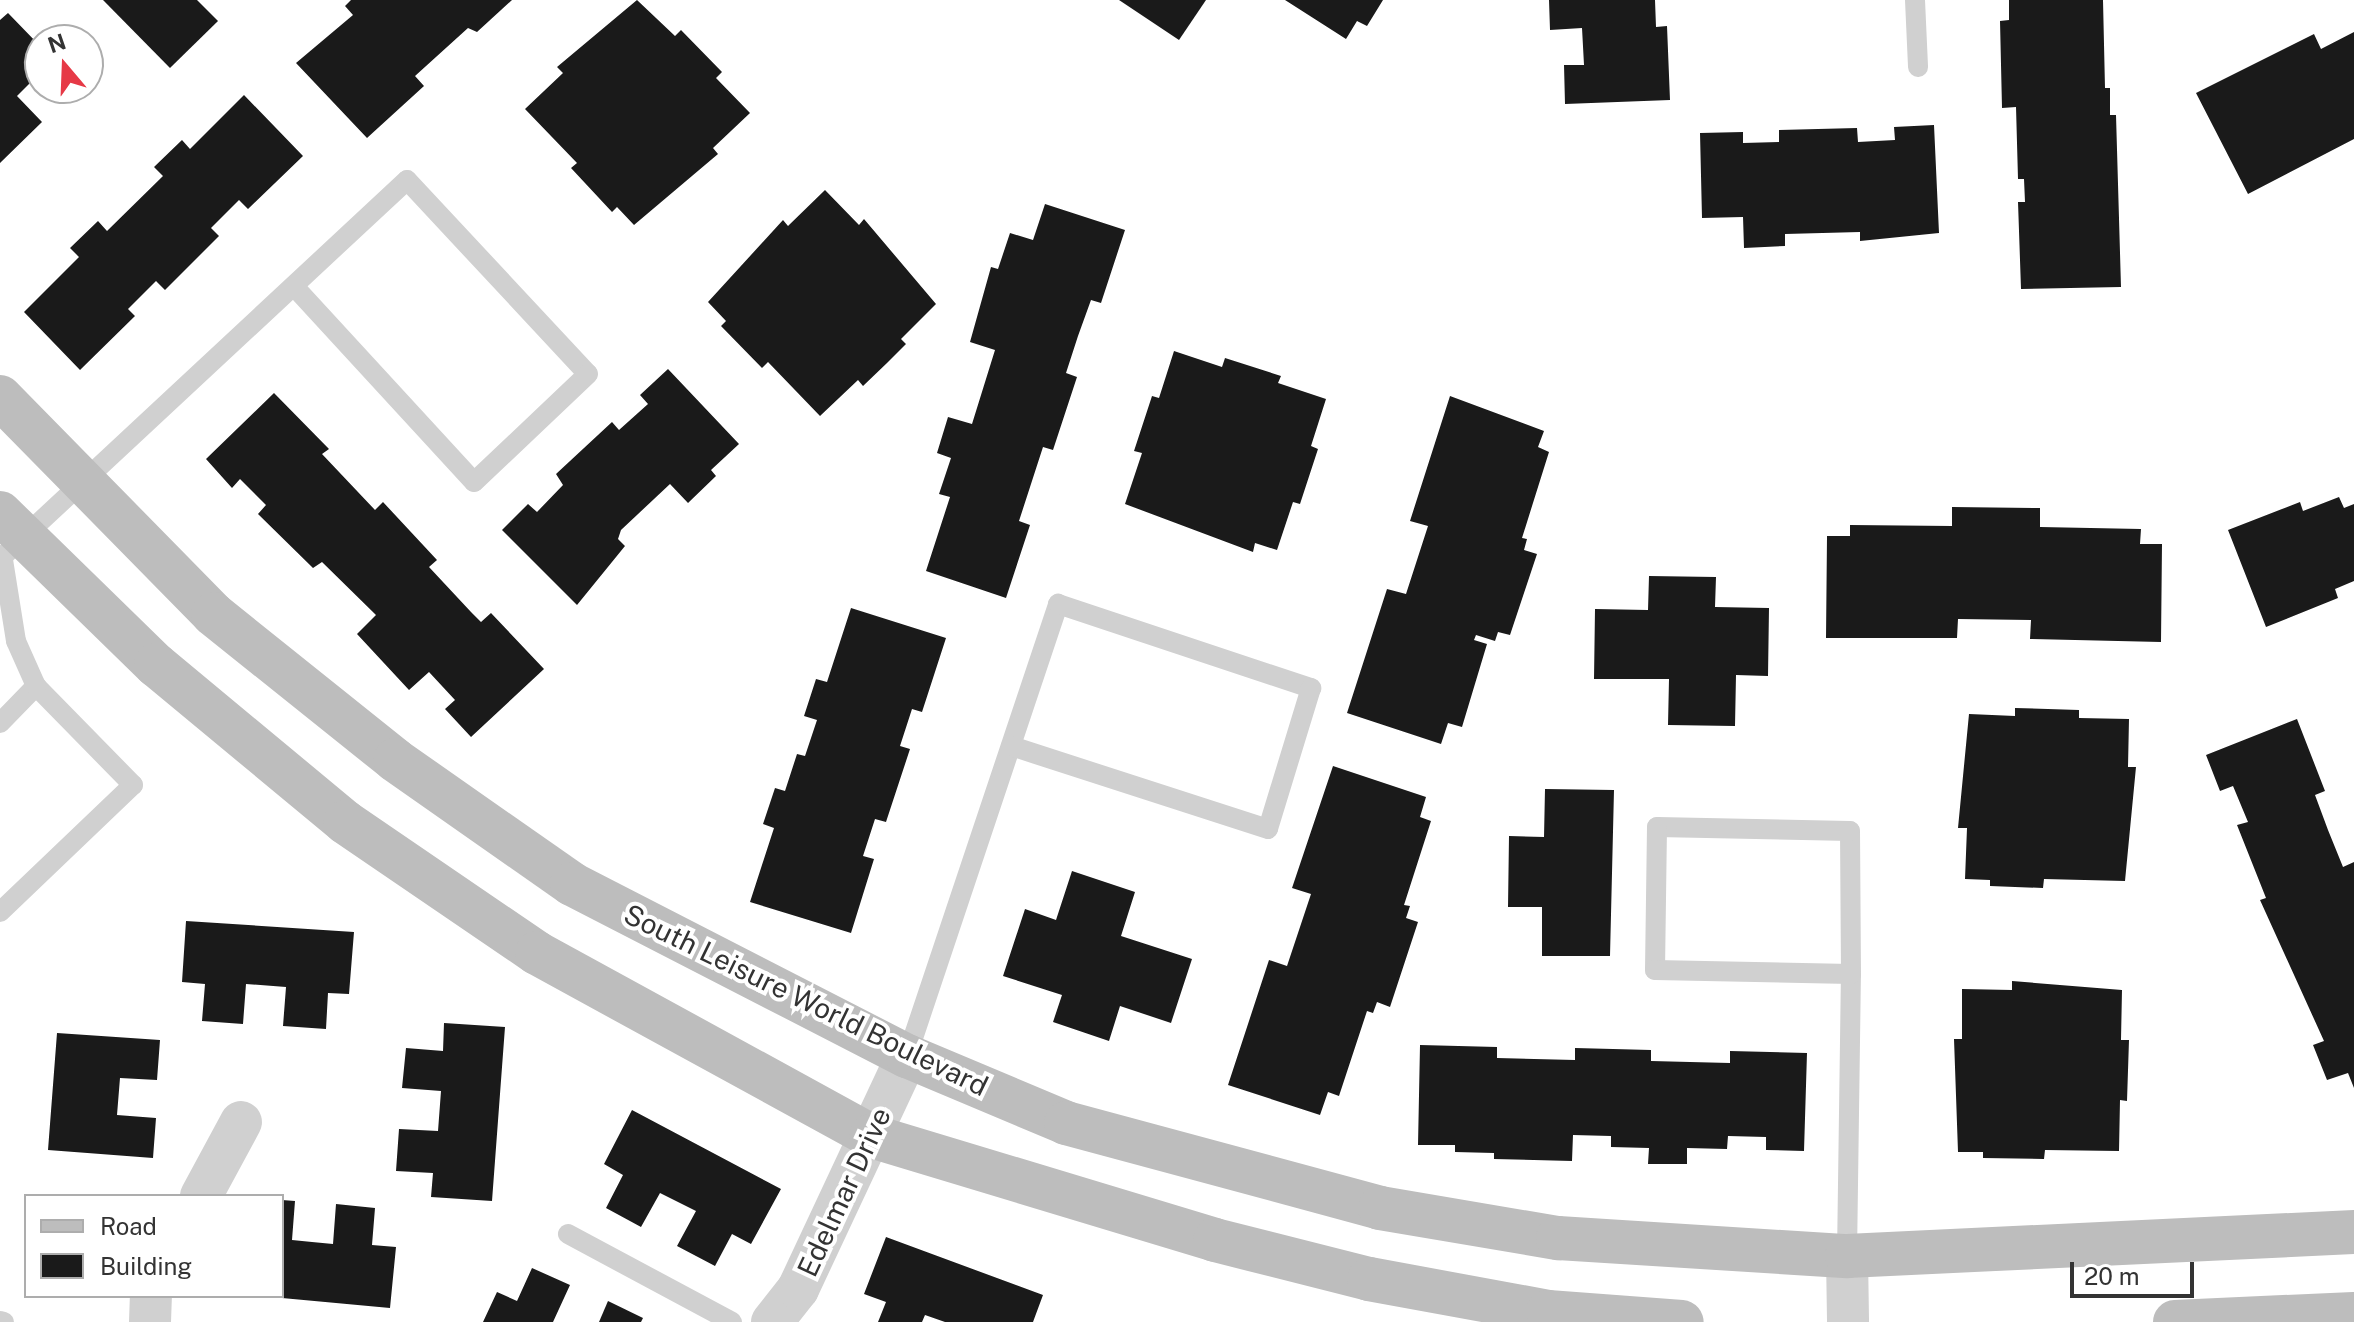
<!DOCTYPE html>
<style>
body{margin:0}
#map{position:relative;width:2354px;height:1322px;overflow:hidden;background:#fff;font-family:"Public Sans",sans-serif}
div>[style]{position:absolute}
[style*='--x']{left:calc(var(--x)*1px);top:calc(var(--y)*1px);width:calc(var(--w)*1px);rotate:calc(var(--a)*1deg)}
.building>*{inset:0;background:#1a1a1a}
.lane>*{height:20px;margin:-10px;padding:0 10px;transform-origin:10px;border-radius:10px;background:#d0d0d0}
.street>*{height:42px;margin:-21px;padding:0 21px;transform-origin:21px;border-radius:21px;background:#d0d0d0}
.secondary>*{height:44px;margin:-22px;padding:0 22px;transform-origin:22px;border-radius:22px;background:#bdbdbd}
span{translate:-50% -50%;white-space:nowrap;text-align:center;line-height:1.15;-webkit-text-stroke:8px #fff;paint-order:stroke}
.street-label{font-size:28px;color:#333}
.legend{position:absolute;left:24px;top:1194px;width:260px;height:104px;box-sizing:border-box;background:#fff;border:2px solid #adadad;margin:0;padding:10px 14px;list-style:none;font-size:24px;color:#333}
.legend li{display:flex;align-items:center;gap:16px;height:40px}
.legend b{width:40px;border:2px solid #adadad}
.north{position:absolute;left:24px;top:24px;width:80px;height:80px;box-sizing:border-box;background:#fff;border:2px solid #adadad;border-radius:50%;rotate:341deg;font-size:22px;font-weight:700;line-height:32px;text-align:center;color:#333}
.north::after{content:'';display:block;margin:auto;width:28px;height:36px;background:#e63946;clip-path:polygon(50% 0,100% 100%,50% 72%,0 100%)}
.scale{position:absolute;left:2070px;top:1262px;width:124px;height:36px;box-sizing:border-box;border:4px solid #333;border-top:0;padding-left:10px;font-size:24px;line-height:28px;white-space:nowrap;color:#333;-webkit-text-stroke:6px #fff;paint-order:stroke}
</style>
<div id="map">
<div class="building">
<i style="clip-path:polygon(103px 0,197px 0,218px 21px,170px 68px)"></i>
<i style="clip-path:polygon(351px 0,512px 0,477px 32px,468px 28px,415px 76px,424px 86px,367px 138px,296px 63px,353px 15px,345px 6px)"></i>
<i style="clip-path:polygon(637px 0,675px 36px,681px 30px,722px 72px,716px 78px,750px 113px,713px 148px,718px 154px,634px 225px,617px 207px,612px 212px,571px 168px,577px 163px,525px 109px,563px 73px,557px 67px)"></i>
<i style="clip-path:polygon(1119px 0,1206px 0,1179px 40px)"></i>
<i style="clip-path:polygon(1285px 0,1383px 0,1367px 26px,1357px 21px,1346px 39px)"></i>
<i style="clip-path:polygon(1549px 0,1655px 0,1656px 27px,1667px 26px,1670px 100px,1565px 104px,1564px 65px,1584px 65px,1582px 28px,1550px 30px)"></i>
<i style="clip-path:polygon(2009px 0,2103px 0,2105px 88px,2110px 88px,2110px 115px,2116px 115px,2121px 287px,2021px 289px,2018px 202px,2025px 202px,2024px 179px,2018px 179px,2016px 107px,2002px 108px,2000px 21px,2009px 20px)"></i>
<i style="clip-path:polygon(8px 13px,40px 46px,40px 73px,17px 96px,42px 122px,0 163px,0 20px)"></i>
<i style="clip-path:polygon(2354px 32px,2354px 139px,2248px 194px,2196px 93px,2314px 34px,2321px 49px)"></i>
<i style="clip-path:polygon(244px 95px,303px 156px,248px 209px,239px 200px,211px 228px,219px 236px,165px 290px,156px 281px,128px 309px,135px 316px,80px 370px,24px 312px,79px 257px,70px 248px,98px 221px,107px 231px,163px 176px,154px 167px,182px 140px,190px 149px)"></i>
<i style="clip-path:polygon(1934px 125px,1939px 233px,1860px 241px,1860px 232px,1785px 234px,1785px 246px,1744px 248px,1743px 217px,1702px 218px,1700px 133px,1743px 132px,1743px 143px,1779px 142px,1779px 130px,1857px 128px,1858px 142px,1895px 140px,1894px 127px)"></i>
<i style="clip-path:polygon(825px 190px,859px 225px,864px 219px,936px 304px,901px 339px,906px 344px,887px 363px,863px 386px,858px 380px,820px 416px,768px 362px,762px 368px,721px 326px,726px 321px,708px 302px,783px 220px,788px 226px)"></i>
<i style="clip-path:polygon(1045px 204px,1125px 230px,1101px 303px,1091px 300px,1078px 336px,1066px 373px,1077px 377px,1053px 450px,1043px 447px,1019px 521px,1030px 525px,1006px 598px,926px 571px,950px 497px,939px 494px,951px 458px,937px 453px,948px 417px,972px 424px,995px 350px,970px 342px,991px 267px,998px 269px,1010px 233px,1033px 240px)"></i>
<i style="clip-path:polygon(1174px 351px,1222px 367px,1225px 358px,1281px 376px,1278px 383px,1326px 399px,1311px 446px,1318px 449px,1300px 504px,1293px 502px,1277px 550px,1255px 543px,1253px 552px,1125px 504px,1142px 453px,1134px 451px,1152px 396px,1159px 398px)"></i>
<i style="clip-path:polygon(668px 369px,739px 444px,711px 470px,716px 476px,688px 503px,670px 484px,621px 530px,618px 539px,625px 546px,577px 605px,502px 530px,528px 504px,537px 512px,563px 485px,556px 474px,612px 422px,619px 430px,648px 404px,640px 395px)"></i>
<i style="clip-path:polygon(274px 393px,329px 449px,322px 454px,375px 510px,383px 502px,437px 560px,429px 567px,471px 612px,481px 622px,491px 613px,544px 669px,471px 737px,445px 709px,455px 700px,429px 672px,409px 690px,357px 634px,376px 615px,322px 562px,313px 568px,258px 514px,266px 505px,240px 479px,232px 488px,206px 459px)"></i>
<i style="clip-path:polygon(1450px 396px,1544px 431px,1538px 447px,1549px 452px,1522px 538px,1527px 539px,1524px 550px,1537px 554px,1510px 635px,1498px 632px,1495px 641px,1476px 635px,1474px 640px,1487px 644px,1462px 727px,1448px 723px,1441px 744px,1347px 713px,1387px 589px,1406px 594px,1428px 526px,1410px 521px)"></i>
<i style="clip-path:polygon(2339px 497px,2344px 508px,2354px 504px,2354px 581px,2335px 589px,2338px 598px,2266px 627px,2228px 530px,2300px 502px,2303px 511px)"></i>
<i style="clip-path:polygon(1952px 507px,2040px 508px,2040px 527px,2141px 529px,2140px 544px,2162px 544px,2161px 642px,2030px 639px,2031px 620px,1958px 619px,1957px 638px,1826px 638px,1827px 536px,1850px 536px,1850px 525px,1952px 526px)"></i>
<i style="clip-path:polygon(1649px 576px,1716px 577px,1715px 607px,1769px 608px,1768px 676px,1736px 675px,1735px 726px,1668px 725px,1669px 679px,1594px 679px,1595px 609px,1648px 610px)"></i>
<i style="clip-path:polygon(851px 608px,946px 638px,922px 712px,912px 709px,900px 746px,910px 749px,886px 822px,875px 819px,863px 856px,874px 859px,851px 933px,750px 902px,774px 828px,763px 824px,775px 788px,785px 791px,797px 754px,805px 756px,817px 720px,804px 716px,816px 679px,827px 682px)"></i>
<i style="clip-path:polygon(2015px 708px,2079px 710px,2079px 718px,2129px 719px,2128px 767px,2136px 767px,2125px 881px,2044px 879px,2043px 888px,1990px 886px,1990px 880px,1965px 879px,1967px 828px,1958px 828px,1969px 714px,2015px 716px)"></i>
<i style="clip-path:polygon(2297px 719px,2325px 791px,2315px 795px,2328px 830px,2343px 867px,2354px 862px,2354px 1088px,2348px 1073px,2327px 1080px,2313px 1045px,2324px 1041px,2260px 900px,2266px 898px,2237px 825px,2248px 822px,2233px 786px,2220px 791px,2206px 755px)"></i>
<i style="clip-path:polygon(1333px 766px,1426px 797px,1420px 817px,1431px 821px,1404px 905px,1410px 906px,1406px 918px,1418px 922px,1390px 1007px,1377px 1002px,1373px 1013px,1367px 1011px,1339px 1096px,1328px 1092px,1320px 1115px,1228px 1085px,1269px 960px,1287px 966px,1311px 894px,1292px 888px)"></i>
<i style="clip-path:polygon(1545px 789px,1614px 790px,1610px 956px,1542px 956px,1542px 907px,1508px 907px,1509px 836px,1544px 837px)"></i>
<i style="clip-path:polygon(1072px 871px,1135px 892px,1121px 936px,1192px 959px,1171px 1023px,1120px 1006px,1109px 1041px,1053px 1022px,1062px 995px,1003px 976px,1025px 909px,1056px 920px)"></i>
<i style="clip-path:polygon(186px 921px,354px 932px,349px 994px,328px 993px,326px 1029px,283px 1026px,286px 987px,246px 984px,243px 1024px,202px 1021px,205px 984px,182px 982px)"></i>
<i style="clip-path:polygon(2012px 981px,2122px 990px,2121px 1040px,2129px 1040px,2127px 1101px,2120px 1100px,2119px 1151px,2045px 1150px,2044px 1159px,1983px 1158px,1983px 1152px,1958px 1152px,1954px 1039px,1962px 1039px,1962px 989px,2012px 990px)"></i>
<i style="clip-path:polygon(444px 1023px,505px 1027px,492px 1201px,431px 1197px,433px 1173px,396px 1171px,399px 1129px,438px 1131px,441px 1091px,402px 1088px,406px 1048px,443px 1051px)"></i>
<i style="clip-path:polygon(57px 1033px,160px 1040px,157px 1080px,120px 1078px,117px 1115px,156px 1118px,153px 1158px,48px 1150px)"></i>
<i style="clip-path:polygon(1420px 1045px,1497px 1047px,1497px 1058px,1575px 1060px,1575px 1048px,1651px 1050px,1651px 1061px,1690px 1062px,1730px 1063px,1730px 1051px,1807px 1053px,1804px 1151px,1766px 1150px,1766px 1137px,1728px 1136px,1727px 1149px,1687px 1148px,1687px 1164px,1648px 1164px,1649px 1148px,1611px 1147px,1611px 1136px,1573px 1135px,1572px 1161px,1494px 1159px,1494px 1153px,1455px 1152px,1455px 1145px,1418px 1145px)"></i>
<i style="clip-path:polygon(632px 1110px,781px 1189px,751px 1244px,732px 1234px,715px 1266px,677px 1246px,696px 1211px,660px 1193px,641px 1227px,606px 1208px,623px 1175px,604px 1164px)"></i>
<i style="clip-path:polygon(282px 1200px,295px 1201px,292px 1240px,312px 1242px,333px 1244px,336px 1204px,375px 1208px,372px 1245px,396px 1247px,390px 1308px,282px 1298px)"></i>
<i style="clip-path:polygon(886px 1237px,1043px 1295px,1033px 1322px,945px 1322px,925px 1315px,922px 1322px,878px 1322px,886px 1302px,864px 1294px)"></i>
<i style="clip-path:polygon(532px 1268px,570px 1285px,553px 1322px,483px 1322px,497px 1292px,517px 1301px)"></i>
<i style="clip-path:polygon(608px 1301px,643px 1318px,641px 1322px,599px 1322px)"></i>
</div>
<div class="lane">
<i style="--x:1915;--y:0;--w:67;--a:87.4"></i>
<i style="--x:0;--y:559;--w:556;--a:-42.96"></i>
<i style="--x:407;--y:180;--w:265;--a:47"></i>
<i style="--x:588;--y:374;--w:157;--a:136.5"></i>
<i style="--x:474;--y:482;--w:266;--a:-132.6"></i>
<i style="--x:0;--y:723;--w:52;--a:-45.8"></i>
<i style="--x:0;--y:912;--w:184;--a:-43.7"></i>
<i style="--x:133;--y:785;--w:139;--a:-134.4"></i>
<i style="--x:36;--y:686;--w:49;--a:-114"></i>
<i style="--x:16;--y:641;--w:82;--a:-99.1"></i>
<i style="--x:907;--y:1056;--w:477;--a:-71.5"></i>
<i style="--x:1058;--y:604;--w:267;--a:18.4"></i>
<i style="--x:1311;--y:688;--w:147;--a:107"></i>
<i style="--x:1268;--y:829;--w:270;--a:-162.1"></i>
<i style="--x:568;--y:1234;--w:186;--a:28.2"></i>
<i style="--x:1847;--y:1256;--w:282;--a:-89.2"></i>
<i style="--x:1851;--y:974;--w:143;--a:-90.4"></i>
<i style="--x:1850;--y:831;--w:193;--a:-178.8"></i>
<i style="--x:1657;--y:827;--w:143;--a:90.8"></i>
<i style="--x:1655;--y:970;--w:196;--a:1.2"></i>
<i style="--x:0;--y:1321;--w:4;--a:14"></i>
</div>
<div class="street">
<i style="--x:201;--y:1196;--w:84;--a:-61.6"></i>
<i style="--x:1847;--y:1256;--w:66;--a:89.1"></i>
<i style="--x:150;--y:1322;--w:26;--a:-88"></i>
<i style="--x:772;--y:1322;--w:42;--a:-51.8"></i>
<i style="--x:798;--y:1289;--w:257;--a:-64.9"></i>
</div>
<div class="secondary">
<i style="--x:0;--y:397;--w:304;--a:45.5"></i>
<i style="--x:213;--y:614;--w:233;--a:38.7"></i>
<i style="--x:395;--y:760;--w:216;--a:35"></i>
<i style="--x:572;--y:884;--w:377;--a:27.2"></i>
<i style="--x:907;--y:1056;--w:173;--a:22.8"></i>
<i style="--x:1066;--y:1123;--w:325;--a:15.1"></i>
<i style="--x:1380;--y:1208;--w:181;--a:9.6"></i>
<i style="--x:1558;--y:1238;--w:290;--a:3.6"></i>
<i style="--x:1847;--y:1256;--w:508;--a:-2.71"></i>
<i style="--x:0;--y:513;--w:218;--a:44.3"></i>
<i style="--x:156;--y:665;--w:246;--a:39.7"></i>
<i style="--x:345;--y:822;--w:232;--a:34.3"></i>
<i style="--x:537;--y:953;--w:381;--a:28.7"></i>
<i style="--x:871;--y:1136;--w:359;--a:16.8"></i>
<i style="--x:1215;--y:1240;--w:159;--a:14.2"></i>
<i style="--x:1369;--y:1279;--w:182;--a:10.4"></i>
<i style="--x:1548;--y:1312;--w:134;--a:4.3"></i>
<i style="--x:2175;--y:1322;--w:179;--a:-2.6"></i>
</div>
<div class="street-label">
<span style="left:806px;top:1000px;rotate:26deg">South Leisure World Boulevard</span>
<span style="left:844px;top:1192px;rotate:-65deg">Edelmar Drive</span>
</div>
<ul class="legend">
<li><b style="height:10px;background:#bdbdbd"></b>Road</li>
<li><b style="height:22px;background:#1a1a1a"></b>Building</li>
</ul>
<div class="north">N</div>
<div class="scale">20 m</div>
</div>
